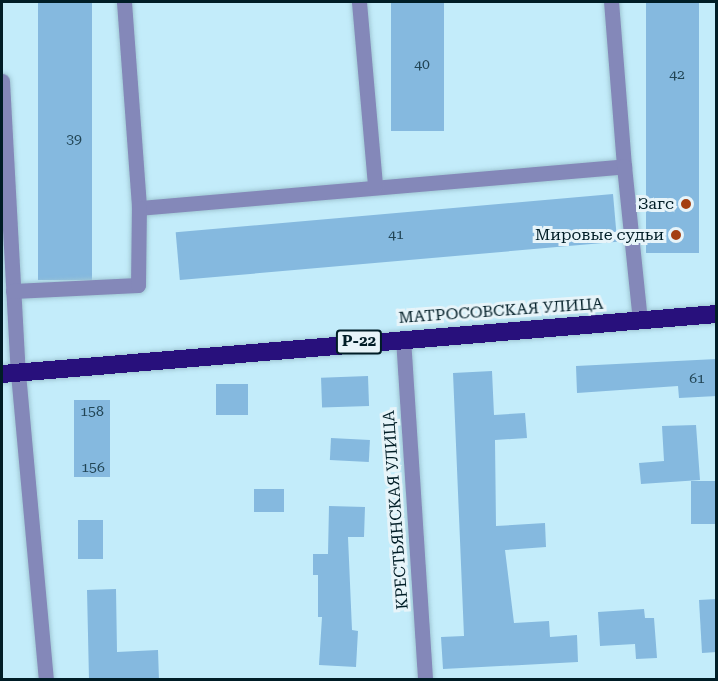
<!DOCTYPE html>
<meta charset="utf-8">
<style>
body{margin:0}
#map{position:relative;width:718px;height:681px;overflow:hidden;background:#c3ecfa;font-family:"Roboto Serif",serif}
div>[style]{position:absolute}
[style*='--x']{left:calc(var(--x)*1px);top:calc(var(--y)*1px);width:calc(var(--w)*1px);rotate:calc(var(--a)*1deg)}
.building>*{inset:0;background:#85b9df;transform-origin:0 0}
.roads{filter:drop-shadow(0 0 2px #a0c7d4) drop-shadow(0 0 2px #a0c7d4)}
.minor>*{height:15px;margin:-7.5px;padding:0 7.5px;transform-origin:7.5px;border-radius:7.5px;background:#8488b9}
.highway>*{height:18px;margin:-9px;padding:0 9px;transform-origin:9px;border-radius:9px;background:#28107c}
.dots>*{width:16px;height:16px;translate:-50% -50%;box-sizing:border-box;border:3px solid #e7f4f9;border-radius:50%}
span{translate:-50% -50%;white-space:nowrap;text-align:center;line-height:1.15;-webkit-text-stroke:6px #e7f4f9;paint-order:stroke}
.number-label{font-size:14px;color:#214454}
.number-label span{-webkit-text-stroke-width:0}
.shield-label span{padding:2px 4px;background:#e7f4f9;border:2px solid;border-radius:4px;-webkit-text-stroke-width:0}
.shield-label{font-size:15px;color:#001d26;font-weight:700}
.poi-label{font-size:16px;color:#001d26}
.right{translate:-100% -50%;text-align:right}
.street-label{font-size:16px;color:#001d26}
.frame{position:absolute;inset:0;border:3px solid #001d26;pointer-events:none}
</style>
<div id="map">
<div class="building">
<i style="left:38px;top:2px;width:54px;height:278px"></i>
<i style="left:391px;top:2px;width:53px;height:129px"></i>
<i style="left:646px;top:2px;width:53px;height:251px"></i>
<i style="left:613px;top:194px;width:48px;height:439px;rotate:85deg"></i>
<i style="clip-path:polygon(717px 359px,717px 396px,679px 398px,678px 386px,577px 393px,576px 366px)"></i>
<i style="clip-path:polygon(492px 371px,494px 415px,525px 413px,527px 438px,495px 440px,496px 526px,545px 523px,546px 547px,505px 550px,514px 623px,549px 621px,550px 637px,577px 635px,578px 662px,443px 669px,441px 637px,464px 636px,453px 373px)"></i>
<i style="left:368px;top:376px;width:30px;height:47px;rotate:88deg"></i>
<i style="left:216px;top:384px;width:32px;height:31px"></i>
<i style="left:74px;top:400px;width:36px;height:77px"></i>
<i style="clip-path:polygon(696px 425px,700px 480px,641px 484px,639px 463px,664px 461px,662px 426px)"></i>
<i style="left:331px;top:438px;width:39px;height:22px;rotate:3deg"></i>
<i style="left:717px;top:481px;width:43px;height:26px;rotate:90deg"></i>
<i style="left:254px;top:489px;width:30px;height:23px"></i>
<i style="clip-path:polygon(329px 506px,365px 507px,364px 537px,348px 537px,352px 630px,358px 631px,356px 667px,319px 665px,322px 617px,318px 617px,318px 575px,313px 575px,313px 554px,328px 554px)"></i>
<i style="left:78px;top:520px;width:25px;height:39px"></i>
<i style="clip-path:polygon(116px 589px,117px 652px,158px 650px,159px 680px,89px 680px,87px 590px)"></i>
<i style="clip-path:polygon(717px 599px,717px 652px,702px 653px,699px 600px)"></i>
<i style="clip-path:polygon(644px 609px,645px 618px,654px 618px,657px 658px,636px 659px,635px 644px,600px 646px,598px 612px)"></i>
</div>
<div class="roads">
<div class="minor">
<i style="--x:124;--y:2;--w:207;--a:85.8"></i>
<i style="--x:139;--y:208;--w:487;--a:-4.9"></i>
<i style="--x:624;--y:166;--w:165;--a:-94.5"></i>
<i style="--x:359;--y:2;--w:185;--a:85"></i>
<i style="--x:2;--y:81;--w:292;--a:86.9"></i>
<i style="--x:18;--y:373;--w:308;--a:84.8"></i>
<i style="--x:624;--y:166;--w:155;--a:84.1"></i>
<i style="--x:13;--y:291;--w:125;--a:-2.7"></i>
<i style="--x:138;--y:285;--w:77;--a:-89.3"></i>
<i style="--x:403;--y:338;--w:343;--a:86.3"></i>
</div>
<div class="highway">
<i style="--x:2;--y:374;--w:717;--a:-4.8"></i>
</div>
</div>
<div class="dots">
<i style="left:686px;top:204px;background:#a43f12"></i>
<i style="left:676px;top:235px;background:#a43f12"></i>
</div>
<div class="number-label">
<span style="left:422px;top:64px">40</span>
<span style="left:677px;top:74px">42</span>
<span style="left:74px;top:139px">39</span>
<span style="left:396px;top:234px">41</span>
<span style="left:697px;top:378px">61</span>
<span style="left:92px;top:411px">158</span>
<span style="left:93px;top:467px">156</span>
</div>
<div class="shield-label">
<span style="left:359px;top:342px">Р-22</span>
</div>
<div class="poi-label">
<span class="right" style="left:674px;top:204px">Загс</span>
<span class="right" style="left:664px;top:235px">Мировые судьи</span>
</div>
<div class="street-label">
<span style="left:501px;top:311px;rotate:-4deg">МАТРОСОВСКАЯ УЛИЦА</span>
<span style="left:396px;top:510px;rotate:-94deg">КРЕСТЬЯНСКАЯ УЛИЦА</span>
</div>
<div class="frame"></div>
</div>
